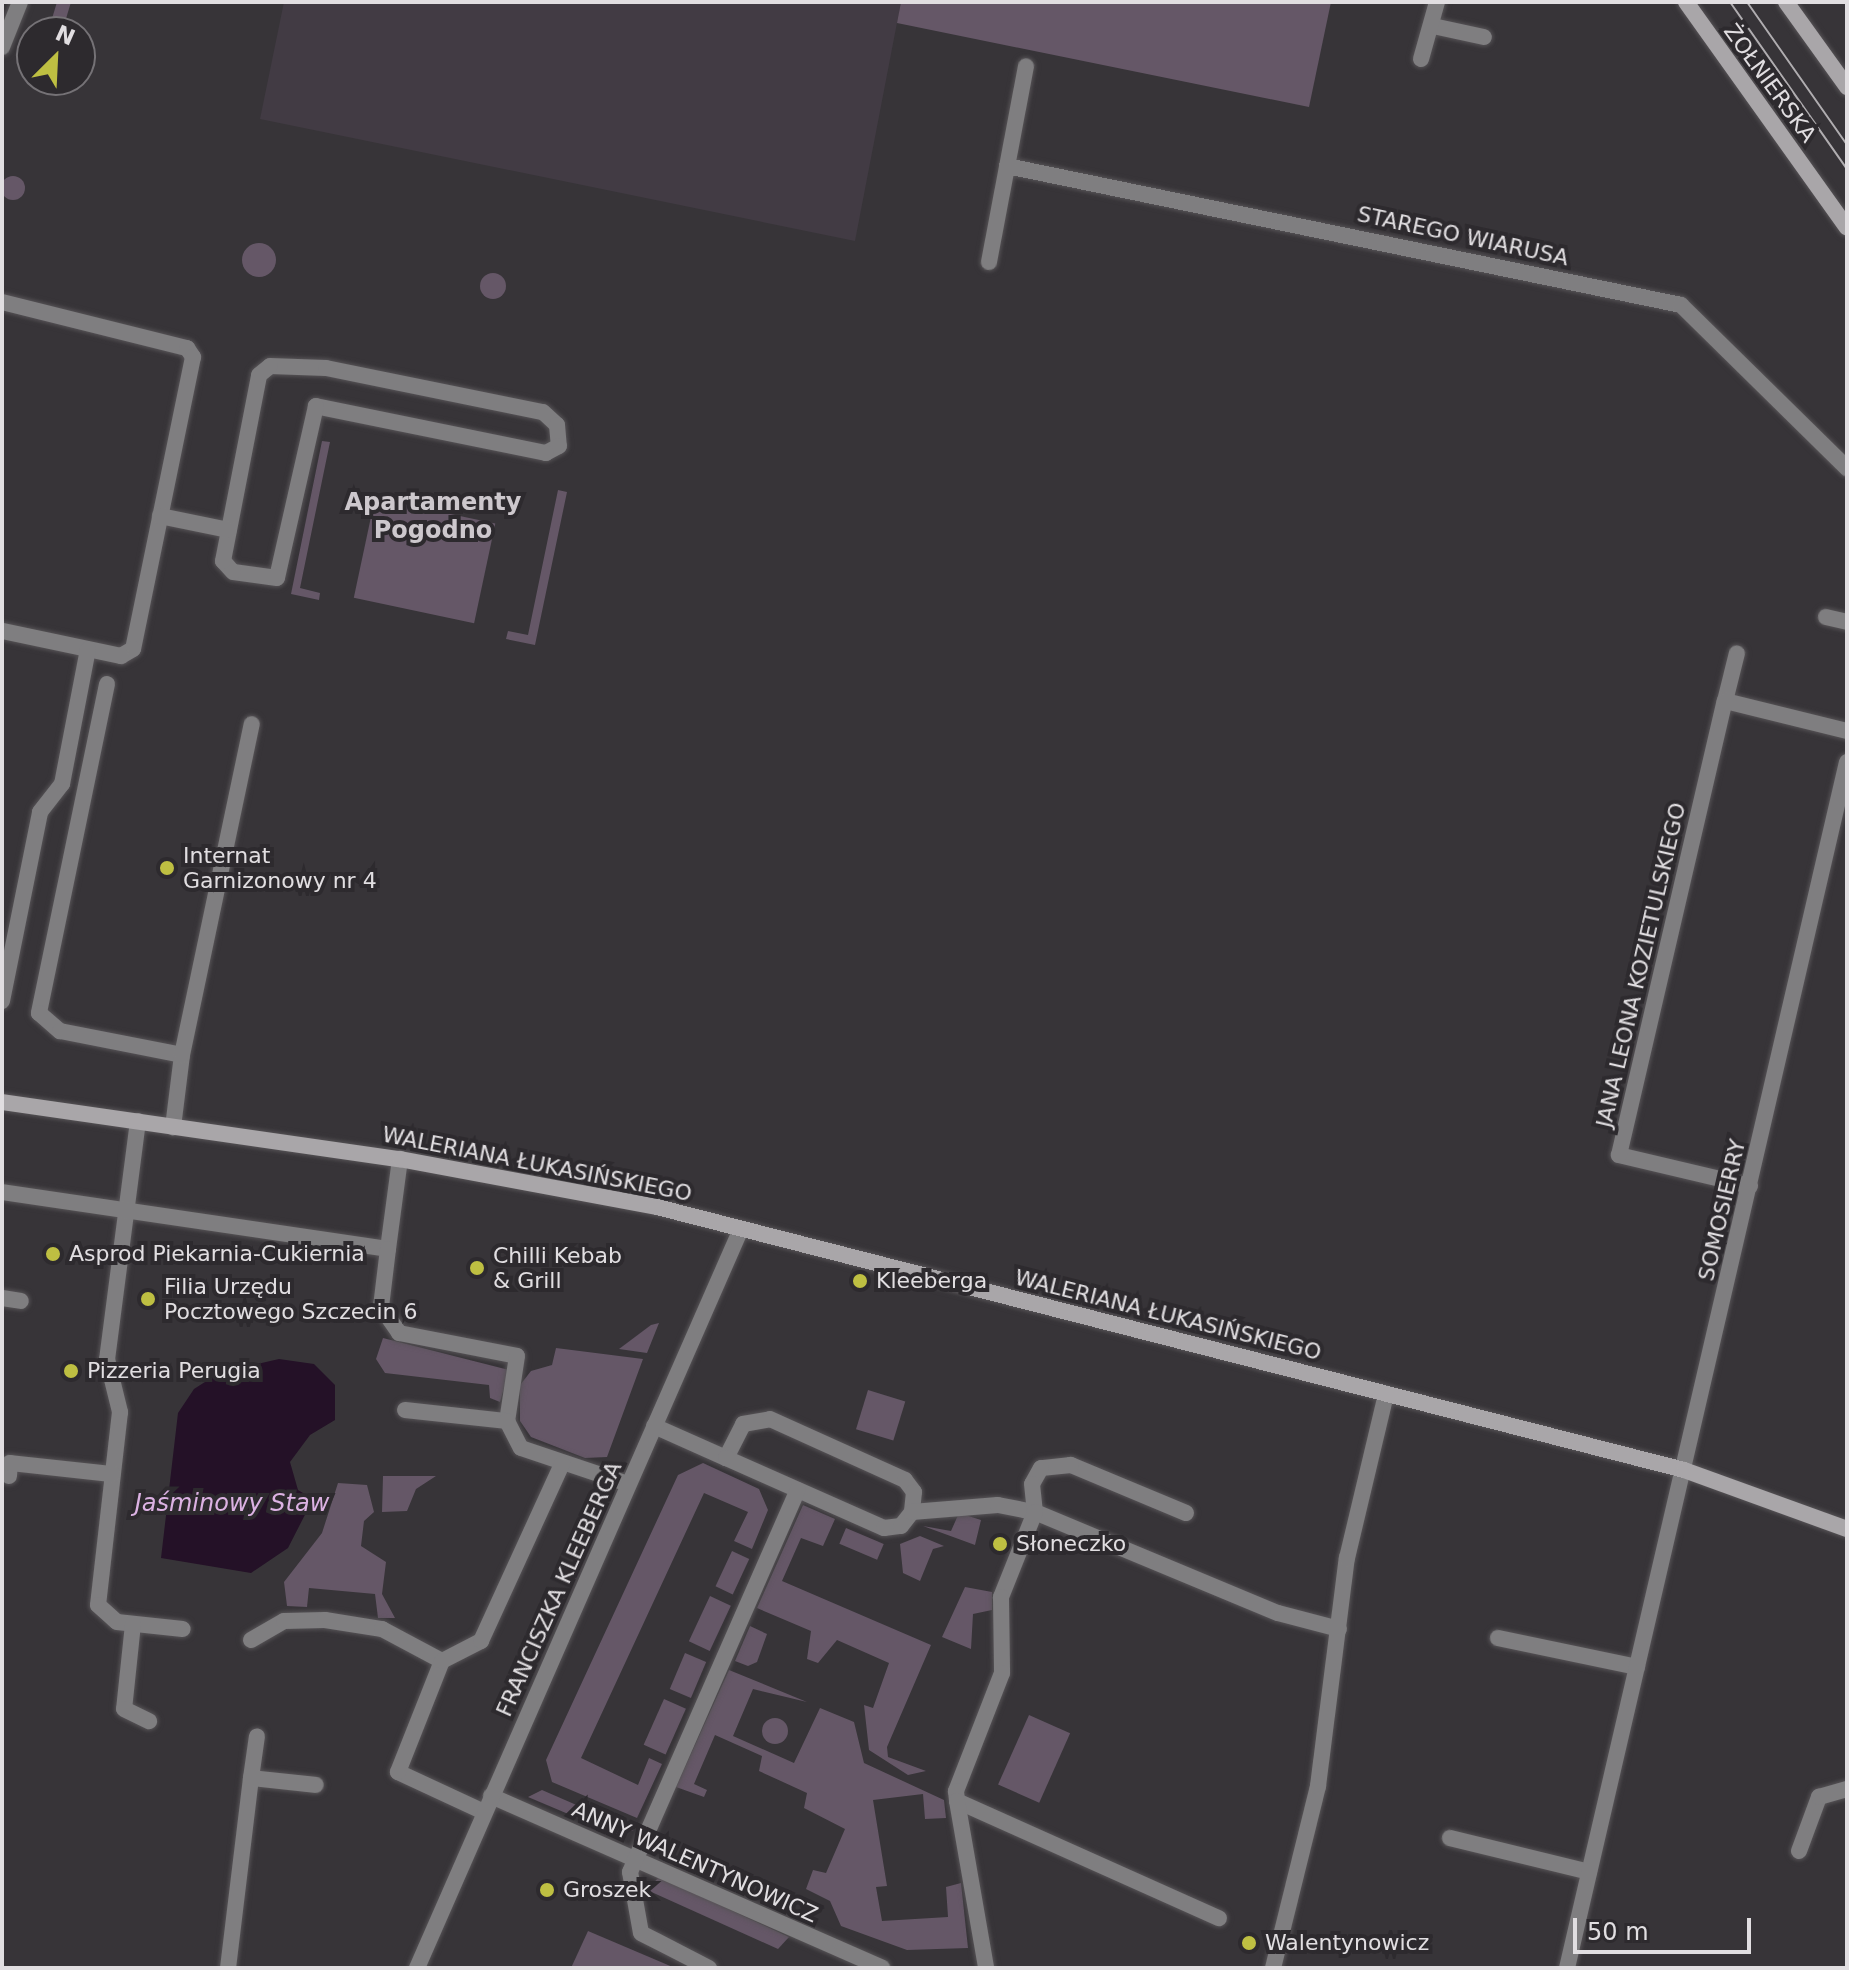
<!DOCTYPE html>
<meta charset="utf-8">
<style>
body{margin:0}
#map{position:relative;width:1849px;height:1970px;overflow:hidden;background:#373438;font-family:"DejaVu Sans",sans-serif}
div>[style]{position:absolute}
[style*='--x']{left:calc(var(--x)*1px);top:calc(var(--y)*1px);width:calc(var(--w)*1px);rotate:calc(var(--a)*1deg)}
.built>*{inset:0;background:#423b44}
.green>*{inset:0;background:#655767;transform-origin:0 0}
.round{border-radius:50%}
.water>*{inset:0;background:#241127}
.roads{filter:drop-shadow(0 0 2px #565356) drop-shadow(0 0 2px #565356)}
.street>*{height:16px;margin:-8px;padding:0 8px;transform-origin:8px;border-radius:8px;background:#7f7e80}
.secondary>*{height:16px;margin:-8px;padding:0 8px;transform-origin:8px;border-radius:8px;background:#a9a6a9}
.tram>*{height:2px;margin:-1px;padding:0 1px;transform-origin:1px;border-radius:1px;background:#b0adb0}
.dots>*{width:22px;height:22px;translate:-50% -50%;box-sizing:border-box;border:4px solid #2d2a2e;border-radius:50%}
span{translate:-50% -50%;white-space:nowrap;text-align:center;line-height:1.15;-webkit-text-stroke:8px #2d2a2e;paint-order:stroke}
.street-label{font-size:22px;color:#e1dee1}
.poi-label{font-size:22px;color:#e1dee1}
.left{translate:0 -50%;text-align:left}
.neighbourhood-label{font-size:24px;color:#cdc8cd;font-weight:700}
.water-label{font-size:24px;color:#dcb2e3;font-style:italic}
.frame{position:absolute;inset:0;border:4px solid #e1dee1;pointer-events:none}
.north{position:absolute;left:16px;top:16px;width:80px;height:80px;box-sizing:border-box;background:#2d2a2e;border:2px solid #757276;border-radius:50%;rotate:24deg;font-size:22px;font-weight:700;line-height:32px;text-align:center;color:#e1dee1}
.north::after{content:'';display:block;margin:auto;width:28px;height:36px;background:#bebf42;clip-path:polygon(50% 0,100% 100%,50% 72%,0 100%)}
.scale{position:absolute;left:1573px;top:1918px;width:178px;height:36px;box-sizing:border-box;border:4px solid #e1dee1;border-top:0;padding-left:10px;font-size:24px;line-height:28px;white-space:nowrap;color:#e1dee1;-webkit-text-stroke:6px #2d2a2e;paint-order:stroke}
</style>
<div id="map">
<div class="built">
<i style="clip-path:polygon(284px 2px,901px 2px,855px 241px,260px 119px)"></i>
</div>
<div class="green">
<i style="clip-path:polygon(57px 2px,71px 2px,62px 32px,48px 32px)"></i>
<i style="clip-path:polygon(901px 2px,1331px 2px,1309px 107px,897px 23px)"></i>
<i class="round" style="left:1px;top:176px;width:24px;height:24px"></i>
<i class="round" style="left:242px;top:243px;width:34px;height:34px"></i>
<i class="round" style="left:480px;top:273px;width:26px;height:26px"></i>
<i style="clip-path:polygon(322px 441px,330px 442px,300px 588px,320px 593px,319px 600px,291px 594px)"></i>
<i style="clip-path:polygon(558px 490px,567px 492px,535px 645px,506px 639px,508px 631px,528px 635px)"></i>
<i style="left:375px;top:498px;width:123px;height:102px;rotate:12deg"></i>
<i style="clip-path:polygon(659px 1323px,647px 1353px,619px 1349px,651px 1325px)"></i>
<i style="clip-path:polygon(383px 1338px,509px 1370px,500px 1402px,490px 1398px,489px 1385px,385px 1373px,376px 1359px)"></i>
<i style="clip-path:polygon(556px 1348px,643px 1359px,607px 1457px,585px 1458px,531px 1437px,520px 1421px,520px 1385px,531px 1371px,552px 1365px)"></i>
<i style="left:868px;top:1390px;width:39px;height:41px;rotate:17deg"></i>
<i style="clip-path:polygon(703px 1463px,759px 1489px,768px 1510px,752px 1549px,734px 1541px,748px 1512px,704px 1493px,581px 1758px,638px 1785px,649px 1758px,662px 1764px,637px 1818px,552px 1782px,546px 1760px,678px 1475px)"></i>
<i style="clip-path:polygon(383px 1476px,436px 1476px,416px 1489px,407px 1511px,382px 1512px)"></i>
<i style="clip-path:polygon(338px 1483px,367px 1485px,374px 1512px,364px 1521px,361px 1546px,386px 1562px,382px 1594px,395px 1618px,378px 1618px,375px 1594px,309px 1588px,307px 1607px,287px 1606px,284px 1582px,322px 1533px)"></i>
<i style="clip-path:polygon(803px 1505px,835px 1519px,823px 1546px,801px 1538px,782px 1581px,931px 1645px,887px 1747px,888px 1757px,926px 1771px,908px 1775px,869px 1750px,864px 1705px,873px 1708px,889px 1663px,837px 1640px,818px 1663px,807px 1659px,811px 1631px,757px 1608px)"></i>
<i style="clip-path:polygon(959px 1513px,981px 1520px,975px 1545px,923px 1526px,951px 1531px)"></i>
<i style="left:846px;top:1528px;width:41px;height:17px;rotate:23deg"></i>
<i style="clip-path:polygon(920px 1536px,944px 1546px,933px 1549px,920px 1581px,903px 1573px,900px 1544px)"></i>
<i style="left:732px;top:1551px;width:19px;height:39px;rotate:25deg"></i>
<i style="clip-path:polygon(965px 1587px,992px 1592px,992px 1610px,973px 1614px,971px 1649px,942px 1637px)"></i>
<i style="left:710px;top:1596px;width:23px;height:50px;rotate:25deg"></i>
<i style="clip-path:polygon(750px 1626px,767px 1634px,757px 1662px,748px 1666px,735px 1661px)"></i>
<i style="left:685px;top:1653px;width:23px;height:39px;rotate:23deg"></i>
<i style="clip-path:polygon(729px 1670px,807px 1702px,753px 1689px,733px 1736px,794px 1763px,820px 1708px,854px 1722px,864px 1763px,944px 1800px,946px 1818px,925px 1819px,923px 1794px,873px 1800px,887px 1886px,876px 1887px,882px 1921px,948px 1917px,946px 1887px,961px 1883px,968px 1948px,907px 1950px,841px 1926px,830px 1901px,806px 1889px,813px 1870px,826px 1873px,845px 1829px,804px 1808px,807px 1793px,759px 1771px,762px 1756px,715px 1735px,694px 1784px,707px 1790px,704px 1797px,676px 1787px)"></i>
<i style="left:664px;top:1699px;width:24px;height:50px;rotate:24deg"></i>
<i style="left:1029px;top:1715px;width:45px;height:76px;rotate:24deg"></i>
<i class="round" style="left:762px;top:1718px;width:26px;height:26px"></i>
<i style="clip-path:polygon(542px 1790px,634px 1830px,618px 1835px,528px 1797px)"></i>
<i style="clip-path:polygon(659px 1877px,789px 1937px,778px 1949px,647px 1890px)"></i>
<i style="clip-path:polygon(588px 1931px,675px 1968px,571px 1968px)"></i>
</div>
<div class="water">
<i style="clip-path:polygon(279px 1359px,314px 1364px,335px 1385px,335px 1420px,310px 1435px,290px 1462px,298px 1490px,313px 1499px,288px 1548px,251px 1573px,161px 1558px,178px 1413px,194px 1389px,219px 1373px)"></i>
</div>
<div class="roads">
<div class="street">
<i style="--x:1433;--y:26;--w:52;--a:12.2"></i>
<i style="--x:2;--y:47;--w:48;--a:-68.2"></i>
<i style="--x:1421;--y:59;--w:59;--a:-74.3"></i>
<i style="--x:1007;--y:166;--w:688;--a:11.65"></i>
<i style="--x:1681;--y:305;--w:233;--a:44.5"></i>
<i style="--x:989;--y:262;--w:199;--a:-79.3"></i>
<i style="--x:2;--y:302;--w:191;--a:14"></i>
<i style="--x:187;--y:348;--w:11;--a:56"></i>
<i style="--x:193;--y:357;--w:298;--a:101.6"></i>
<i style="--x:133;--y:649;--w:14;--a:150"></i>
<i style="--x:121;--y:656;--w:122;--a:-168.1"></i>
<i style="--x:270;--y:366;--w:56;--a:2"></i>
<i style="--x:326;--y:368;--w:221;--a:11.5"></i>
<i style="--x:543;--y:412;--w:19;--a:43"></i>
<i style="--x:557;--y:425;--w:21;--a:85"></i>
<i style="--x:559;--y:446;--w:15;--a:152"></i>
<i style="--x:546;--y:453;--w:235;--a:-168.5"></i>
<i style="--x:316;--y:406;--w:176;--a:102.8"></i>
<i style="--x:277;--y:578;--w:44;--a:-172.2"></i>
<i style="--x:233;--y:572;--w:15;--a:-132"></i>
<i style="--x:223;--y:561;--w:189;--a:-79"></i>
<i style="--x:259;--y:375;--w:14;--a:-39"></i>
<i style="--x:160;--y:516;--w:70;--a:11.5"></i>
<i style="--x:1826;--y:617;--w:22;--a:13"></i>
<i style="--x:107;--y:684;--w:336;--a:101.7"></i>
<i style="--x:39;--y:1013;--w:28;--a:41"></i>
<i style="--x:60;--y:1031;--w:124;--a:11.1"></i>
<i style="--x:182;--y:1055;--w:73;--a:97.1"></i>
<i style="--x:1725;--y:701;--w:49;--a:-76"></i>
<i style="--x:2;--y:1001;--w:193;--a:-78.6"></i>
<i style="--x:40;--y:812;--w:36;--a:-52"></i>
<i style="--x:62;--y:784;--w:137;--a:-79.1"></i>
<i style="--x:182;--y:1055;--w:338;--a:-78.1"></i>
<i style="--x:138;--y:1121;--w:240;--a:97.4"></i>
<i style="--x:107;--y:1359;--w:55;--a:76.2"></i>
<i style="--x:120;--y:1412;--w:194;--a:96.5"></i>
<i style="--x:98;--y:1605;--w:25;--a:42"></i>
<i style="--x:117;--y:1622;--w:66;--a:6.1"></i>
<i style="--x:1750;--y:1186;--w:135;--a:-166.7"></i>
<i style="--x:1619;--y:1155;--w:466;--a:-76.9"></i>
<i style="--x:1725;--y:701;--w:126;--a:13.8"></i>
<i style="--x:2;--y:1192;--w:390;--a:8.4"></i>
<i style="--x:388;--y:1249;--w:91;--a:-82.4"></i>
<i style="--x:388;--y:1249;--w:58;--a:96.9"></i>
<i style="--x:381;--y:1307;--w:32;--a:55"></i>
<i style="--x:399;--y:1333;--w:120;--a:11"></i>
<i style="--x:517;--y:1356;--w:66;--a:98.7"></i>
<i style="--x:2;--y:1298;--w:19;--a:9"></i>
<i style="--x:405;--y:1410;--w:103;--a:6.2"></i>
<i style="--x:507;--y:1421;--w:30;--a:63"></i>
<i style="--x:521;--y:1448;--w:113;--a:18.6"></i>
<i style="--x:654;--y:1426;--w:79;--a:24"></i>
<i style="--x:726;--y:1458;--w:38;--a:-63"></i>
<i style="--x:743;--y:1424;--w:27;--a:-10"></i>
<i style="--x:770;--y:1419;--w:148;--a:24.3"></i>
<i style="--x:905;--y:1480;--w:15;--a:53"></i>
<i style="--x:914;--y:1492;--w:20;--a:96"></i>
<i style="--x:726;--y:1458;--w:173;--a:23.9"></i>
<i style="--x:884;--y:1528;--w:17;--a:-7"></i>
<i style="--x:901;--y:1526;--w:18;--a:-52"></i>
<i style="--x:912;--y:1512;--w:86;--a:-4.7"></i>
<i style="--x:998;--y:1505;--w:38;--a:11"></i>
<i style="--x:1035;--y:1512;--w:263;--a:22.6"></i>
<i style="--x:1278;--y:1613;--w:63;--a:14.7"></i>
<i style="--x:9;--y:1476;--w:13;--a:-86"></i>
<i style="--x:10;--y:1463;--w:103;--a:6.2"></i>
<i style="--x:1186;--y:1513;--w:125;--a:-157.3"></i>
<i style="--x:1071;--y:1465;--w:30;--a:174"></i>
<i style="--x:1041;--y:1468;--w:18;--a:119"></i>
<i style="--x:1032;--y:1484;--w:28;--a:84"></i>
<i style="--x:1035;--y:1512;--w:92;--a:111.8"></i>
<i style="--x:1001;--y:1597;--w:76;--a:89.2"></i>
<i style="--x:1002;--y:1673;--w:127;--a:111.3"></i>
<i style="--x:956;--y:1791;--w:10;--a:84"></i>
<i style="--x:957;--y:1801;--w:287;--a:24.1"></i>
<i style="--x:133;--y:1624;--w:85;--a:96"></i>
<i style="--x:124;--y:1709;--w:28;--a:26"></i>
<i style="--x:1498;--y:1638;--w:142;--a:11.8"></i>
<i style="--x:251;--y:1640;--w:38;--a:-30"></i>
<i style="--x:284;--y:1621;--w:41;--a:-1.4"></i>
<i style="--x:325;--y:1620;--w:58;--a:9"></i>
<i style="--x:382;--y:1629;--w:68;--a:28.1"></i>
<i style="--x:251;--y:1778;--w:42;--a:-81.9"></i>
<i style="--x:491;--y:1796;--w:427;--a:23.7"></i>
<i style="--x:957;--y:1801;--w:169;--a:80.1"></i>
<i style="--x:484;--y:1812;--w:95;--a:-155.1"></i>
<i style="--x:398;--y:1772;--w:119;--a:-68.4"></i>
<i style="--x:442;--y:1661;--w:44;--a:-27.1"></i>
<i style="--x:481;--y:1641;--w:195;--a:-65.4"></i>
<i style="--x:1450;--y:1838;--w:143;--a:13.7"></i>
<i style="--x:1799;--y:1851;--w:58;--a:-69.7"></i>
<i style="--x:1819;--y:1797;--w:29;--a:-16"></i>
<i style="--x:228;--y:1968;--w:191;--a:-83.1"></i>
<i style="--x:251;--y:1778;--w:65;--a:6.1"></i>
<i style="--x:417;--y:1968;--w:807;--a:-66.33"></i>
<i style="--x:709;--y:1968;--w:76;--a:-152.8"></i>
<i style="--x:641;--y:1933;--w:62;--a:-100.2"></i>
<i style="--x:630;--y:1872;--w:417;--a:-66.3"></i>
<i style="--x:1273;--y:1968;--w:187;--a:-76.1"></i>
<i style="--x:1318;--y:1786;--w:230;--a:-82.8"></i>
<i style="--x:1347;--y:1558;--w:169;--a:-76.6"></i>
<i style="--x:1567;--y:1968;--w:1238;--a:-76.93"></i>
</div>
<div class="secondary">
<i style="--x:1686;--y:2;--w:277;--a:54.5"></i>
<i style="--x:1786;--y:2;--w:105;--a:54.3"></i>
<i style="--x:2;--y:1102;--w:402;--a:8.2"></i>
<i style="--x:400;--y:1159;--w:261;--a:10.6"></i>
<i style="--x:657;--y:1207;--w:1060;--a:14.36"></i>
<i style="--x:1684;--y:1470;--w:173;--a:19.9"></i>
</div>
</div>
<div class="tram">
<i style="--x:1730;--y:2;--w:204;--a:55"></i>
<i style="--x:1747;--y:2;--w:174;--a:55"></i>
</div>
<div class="dots">
<i style="left:167px;top:868px;background:#bebf42"></i>
<i style="left:53px;top:1254px;background:#bebf42"></i>
<i style="left:477px;top:1268px;background:#bebf42"></i>
<i style="left:860px;top:1281px;background:#bebf42"></i>
<i style="left:148px;top:1299px;background:#bebf42"></i>
<i style="left:71px;top:1371px;background:#bebf42"></i>
<i style="left:1000px;top:1544px;background:#bebf42"></i>
<i style="left:547px;top:1890px;background:#bebf42"></i>
<i style="left:1249px;top:1943px;background:#bebf42"></i>
</div>
<div class="street-label">
<span style="left:1770px;top:83px;rotate:54deg">ŻOŁNIERSKA</span>
<span style="left:1463px;top:236px;rotate:12deg">STAREGO WIARUSA</span>
<span style="left:1641px;top:965px;rotate:-77deg">JANA LEONA KOZIETULSKIEGO</span>
<span style="left:537px;top:1164px;rotate:11deg">WALERIANA ŁUKASIŃSKIEGO</span>
<span style="left:1722px;top:1210px;rotate:-77deg">SOMOSIERRY</span>
<span style="left:1168px;top:1315px;rotate:14deg">WALERIANA ŁUKASIŃSKIEGO</span>
<span style="left:559px;top:1589px;rotate:-66deg">FRANCISZKA KLEEBERGA</span>
<span style="left:695px;top:1862px;rotate:24deg">ANNY WALENTYNOWICZ</span>
</div>
<div class="poi-label">
<span class="left" style="left:183px;top:868px">Internat<br>Garnizonowy nr 4</span>
<span class="left" style="left:69px;top:1254px">Asprod Piekarnia-Cukiernia</span>
<span class="left" style="left:493px;top:1268px">Chilli Kebab<br>&amp; Grill</span>
<span class="left" style="left:876px;top:1281px">Kleeberga</span>
<span class="left" style="left:164px;top:1299px">Filia Urzędu<br>Pocztowego Szczecin 6</span>
<span class="left" style="left:87px;top:1371px">Pizzeria Perugia</span>
<span class="left" style="left:1016px;top:1544px">Słoneczko</span>
<span class="left" style="left:563px;top:1890px">Groszek</span>
<span class="left" style="left:1265px;top:1943px">Walentynowicz</span>
</div>
<div class="neighbourhood-label">
<span style="left:433px;top:517px">Apartamenty<br>Pogodno</span>
</div>
<div class="water-label">
<span style="left:232px;top:1504px">Jaśminowy Staw</span>
</div>
<div class="frame"></div>
<div class="north">N</div>
<div class="scale">50 m</div>
</div>
